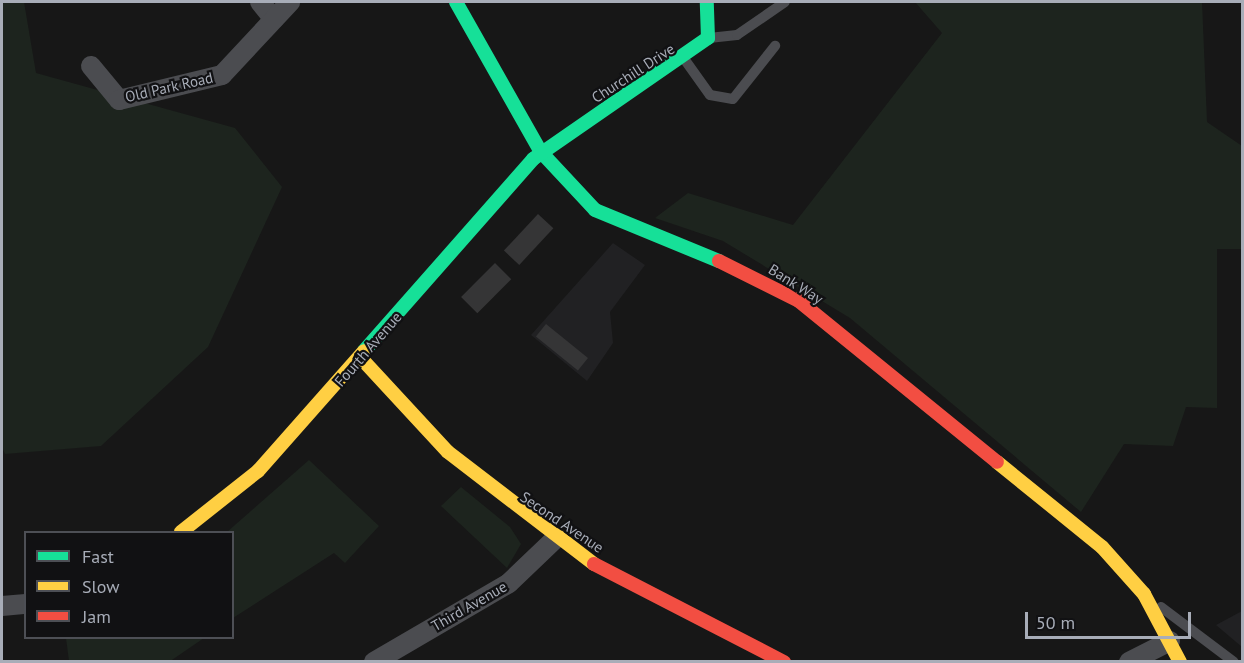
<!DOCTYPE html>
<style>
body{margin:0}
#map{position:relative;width:1244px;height:663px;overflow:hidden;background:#171717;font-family:"PT Sans",sans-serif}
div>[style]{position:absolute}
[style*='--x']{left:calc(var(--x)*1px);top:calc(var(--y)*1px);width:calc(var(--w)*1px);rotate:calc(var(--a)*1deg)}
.built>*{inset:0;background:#212123}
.green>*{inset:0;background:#1d241e}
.building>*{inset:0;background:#353536;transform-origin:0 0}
.lane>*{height:10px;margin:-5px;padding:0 5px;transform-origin:5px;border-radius:5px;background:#4b4c50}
.street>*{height:20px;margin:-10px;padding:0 10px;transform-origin:10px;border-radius:10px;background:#4b4c50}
.fast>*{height:14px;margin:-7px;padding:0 7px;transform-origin:7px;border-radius:7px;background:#16e098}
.slow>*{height:14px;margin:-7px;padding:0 7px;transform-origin:7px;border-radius:7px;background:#ffcf43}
.jam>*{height:14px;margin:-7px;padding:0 7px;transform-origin:7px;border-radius:7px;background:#f24e42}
span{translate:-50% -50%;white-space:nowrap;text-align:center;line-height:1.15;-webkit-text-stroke:4.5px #111113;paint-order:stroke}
.street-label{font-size:15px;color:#a8adb8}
.frame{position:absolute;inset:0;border:3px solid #a8adb8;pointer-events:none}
.legend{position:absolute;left:24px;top:531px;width:210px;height:108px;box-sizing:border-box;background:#111113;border:2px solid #4d4f55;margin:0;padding:8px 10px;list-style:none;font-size:18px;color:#a8adb8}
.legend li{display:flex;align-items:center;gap:12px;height:30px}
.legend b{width:30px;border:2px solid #4d4f55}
.scale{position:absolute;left:1025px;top:612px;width:166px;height:27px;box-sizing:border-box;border:3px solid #a8adb8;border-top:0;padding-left:8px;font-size:18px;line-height:21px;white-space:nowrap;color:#a8adb8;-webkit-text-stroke:4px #111113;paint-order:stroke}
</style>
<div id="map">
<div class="built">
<i style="clip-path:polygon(613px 243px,645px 265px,610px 312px,613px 343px,587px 381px,531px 335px)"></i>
<i style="clip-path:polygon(1242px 611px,1242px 647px,1216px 625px)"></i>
</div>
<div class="green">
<i style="clip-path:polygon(2px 2px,24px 2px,36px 73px,235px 128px,282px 187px,208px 347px,101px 446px,5px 454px,2px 447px)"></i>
<i style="clip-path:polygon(915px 2px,1202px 2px,1207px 122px,1242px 146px,1242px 249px,1217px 249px,1217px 408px,1186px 407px,1173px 446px,1124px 444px,1081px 512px,850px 318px,723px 241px,655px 218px,688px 193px,793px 225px,942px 33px)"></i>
<i style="clip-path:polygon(309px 460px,379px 526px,345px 563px,334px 553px,233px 618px,232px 532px,227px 532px)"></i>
<i style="clip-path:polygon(461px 487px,510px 527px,521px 544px,507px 568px,441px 506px)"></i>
<i style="clip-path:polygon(66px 638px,204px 638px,169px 662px,69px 661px)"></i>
</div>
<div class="building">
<i style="left:538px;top:214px;width:21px;height:50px;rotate:43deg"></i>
<i style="left:495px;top:263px;width:23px;height:48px;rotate:45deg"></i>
<i style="left:546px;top:324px;width:54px;height:16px;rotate:39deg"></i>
</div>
<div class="lane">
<i style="--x:709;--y:38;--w:28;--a:-6"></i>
<i style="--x:737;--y:35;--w:58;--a:-34.5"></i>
<i style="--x:685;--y:60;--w:43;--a:54.5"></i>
<i style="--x:710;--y:95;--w:23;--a:10"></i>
<i style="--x:733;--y:99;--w:68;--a:-51.6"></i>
<i style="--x:1161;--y:607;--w:91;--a:37"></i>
</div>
<div class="street">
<i style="--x:260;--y:2;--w:22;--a:51"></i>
<i style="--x:91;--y:66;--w:44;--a:50.5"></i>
<i style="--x:119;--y:100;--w:106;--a:-13.6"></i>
<i style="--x:222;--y:75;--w:100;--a:-47"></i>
<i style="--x:2;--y:606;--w:24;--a:-5"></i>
<i style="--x:374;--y:662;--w:156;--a:-30.3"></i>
<i style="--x:509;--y:583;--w:64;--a:-43.7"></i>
<i style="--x:1129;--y:662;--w:46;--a:-27.1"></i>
</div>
<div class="fast">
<i style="--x:456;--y:2;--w:172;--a:60.5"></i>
<i style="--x:541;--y:152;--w:79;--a:47"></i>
<i style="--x:595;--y:210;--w:134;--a:22.4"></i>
<i style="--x:364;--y:351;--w:256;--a:-48.6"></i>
<i style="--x:533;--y:159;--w:213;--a:-34.7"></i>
<i style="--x:708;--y:38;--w:36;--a:-92"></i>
</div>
<div class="slow">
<i style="--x:360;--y:357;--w:129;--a:47.2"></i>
<i style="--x:448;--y:452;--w:184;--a:37.5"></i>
<i style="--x:997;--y:462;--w:135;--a:39"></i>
<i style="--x:1102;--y:547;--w:63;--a:48.2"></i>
<i style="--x:1144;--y:594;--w:77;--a:62.1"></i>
<i style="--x:181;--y:532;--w:98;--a:-38.4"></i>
<i style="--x:258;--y:471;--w:160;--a:-48.5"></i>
</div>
<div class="jam">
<i style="--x:719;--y:261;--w:89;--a:26.6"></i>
<i style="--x:799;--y:301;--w:255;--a:39.1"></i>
<i style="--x:594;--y:564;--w:214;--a:27.3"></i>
</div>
<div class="street-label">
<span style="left:633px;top:73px;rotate:-33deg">Churchill Drive</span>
<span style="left:169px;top:87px;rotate:-13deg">Old Park Road</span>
<span style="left:796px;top:284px;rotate:32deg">Bank Way</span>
<span style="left:368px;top:349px;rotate:-49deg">Fourth Avenue</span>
<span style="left:562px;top:522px;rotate:34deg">Second Avenue</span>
<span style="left:469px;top:606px;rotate:-30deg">Third Avenue</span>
</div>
<div class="frame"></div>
<ul class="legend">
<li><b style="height:8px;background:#16e098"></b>Fast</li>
<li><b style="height:8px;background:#ffcf43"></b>Slow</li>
<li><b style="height:8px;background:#f24e42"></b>Jam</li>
</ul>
<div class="scale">50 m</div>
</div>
